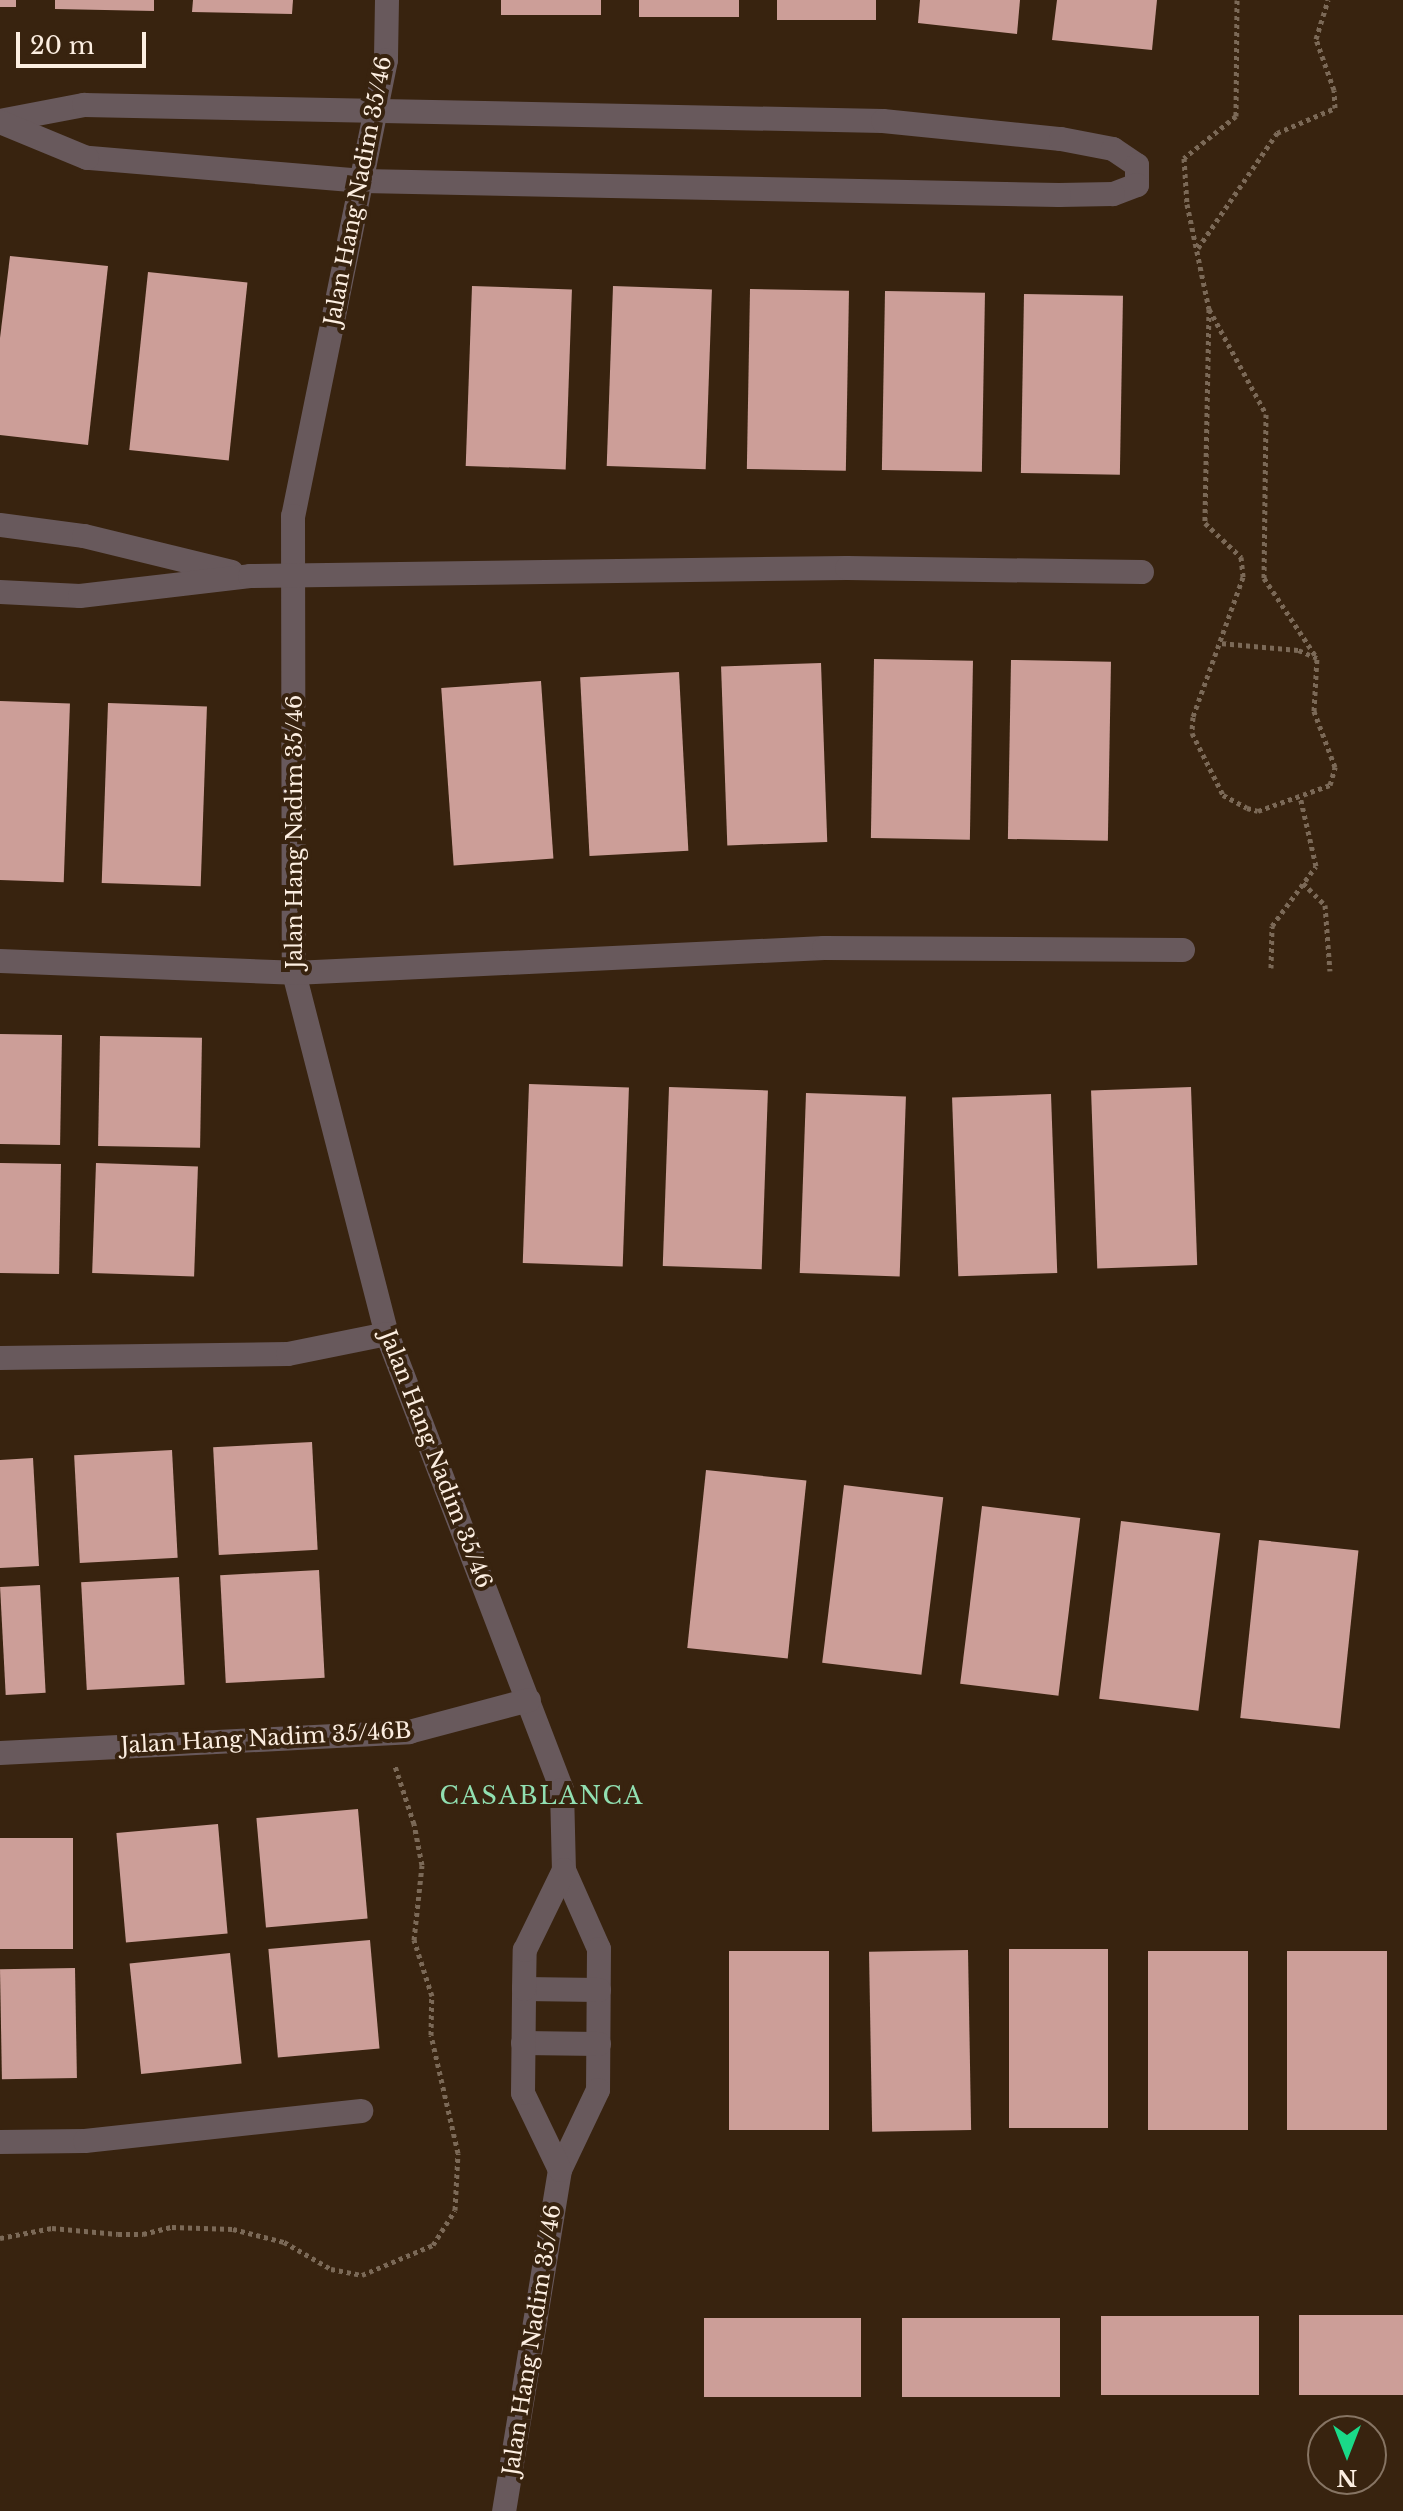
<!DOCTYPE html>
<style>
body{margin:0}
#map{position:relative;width:1403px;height:2511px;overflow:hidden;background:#38230f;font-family:"Libre Baskerville",serif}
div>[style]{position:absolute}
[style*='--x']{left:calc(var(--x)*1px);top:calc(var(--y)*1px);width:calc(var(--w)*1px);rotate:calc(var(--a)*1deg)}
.building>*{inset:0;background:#cc9e98;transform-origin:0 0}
.path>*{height:5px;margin-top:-2.5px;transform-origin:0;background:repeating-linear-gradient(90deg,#7b6957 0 4px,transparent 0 8px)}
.minor>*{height:24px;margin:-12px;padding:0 12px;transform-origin:12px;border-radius:12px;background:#68595c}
span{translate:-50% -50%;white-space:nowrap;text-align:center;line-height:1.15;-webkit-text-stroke:8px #38230f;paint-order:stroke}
.street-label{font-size:22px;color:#fceee1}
.neighbourhood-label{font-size:24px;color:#91dfb1;letter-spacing:2px}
.north{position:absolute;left:1307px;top:2415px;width:80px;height:80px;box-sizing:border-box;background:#38230f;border:2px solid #867463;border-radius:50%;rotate:180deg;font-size:22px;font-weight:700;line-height:32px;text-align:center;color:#fceee1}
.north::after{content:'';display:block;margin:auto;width:28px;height:36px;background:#1ad988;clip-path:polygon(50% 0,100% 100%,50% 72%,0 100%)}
.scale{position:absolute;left:16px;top:32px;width:130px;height:36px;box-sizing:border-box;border:4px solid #fceee1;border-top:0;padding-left:10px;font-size:24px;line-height:28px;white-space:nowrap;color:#fceee1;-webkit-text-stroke:6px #38230f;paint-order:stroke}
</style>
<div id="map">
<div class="building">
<i style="left:0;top:0;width:16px;height:7px"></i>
<i style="clip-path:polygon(55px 0,154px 0,154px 11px,55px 9px)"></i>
<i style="clip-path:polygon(193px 0,293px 0,292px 14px,192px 12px)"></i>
<i style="left:501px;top:0;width:100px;height:15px"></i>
<i style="left:639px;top:0;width:100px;height:17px"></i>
<i style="left:777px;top:0;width:99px;height:20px"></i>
<i style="clip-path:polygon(920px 0,1020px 0,1017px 34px,918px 23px)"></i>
<i style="clip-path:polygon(1057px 0,1157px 0,1152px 50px,1052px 40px)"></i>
<i style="clip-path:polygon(10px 256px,108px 266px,88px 445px,0 435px,0 338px)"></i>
<i style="left:148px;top:272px;width:100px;height:179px;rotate:6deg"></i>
<i style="left:472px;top:286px;width:100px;height:180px;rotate:2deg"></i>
<i style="left:613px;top:286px;width:99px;height:180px;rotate:2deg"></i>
<i style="left:750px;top:289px;width:99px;height:180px;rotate:1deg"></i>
<i style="left:885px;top:291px;width:100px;height:179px;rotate:1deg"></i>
<i style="left:1024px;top:294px;width:99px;height:179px;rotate:1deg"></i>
<i style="left:874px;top:659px;width:99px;height:179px;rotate:1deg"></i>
<i style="left:1011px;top:660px;width:100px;height:179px;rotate:1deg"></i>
<i style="left:821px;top:663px;width:179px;height:100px;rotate:88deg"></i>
<i style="left:679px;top:672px;width:179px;height:99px;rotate:87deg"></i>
<i style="left:541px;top:681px;width:178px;height:100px;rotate:86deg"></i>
<i style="left:0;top:701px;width:70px;height:179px;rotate:2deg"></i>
<i style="left:108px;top:703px;width:99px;height:180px;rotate:2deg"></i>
<i style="left:0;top:1034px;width:62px;height:110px;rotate:1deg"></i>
<i style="left:100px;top:1036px;width:102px;height:110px;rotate:1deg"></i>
<i style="left:529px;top:1084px;width:100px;height:179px;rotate:2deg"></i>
<i style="left:669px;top:1087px;width:99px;height:179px;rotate:2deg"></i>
<i style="left:1191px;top:1087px;width:178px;height:100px;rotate:88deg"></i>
<i style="left:806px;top:1093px;width:100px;height:180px;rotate:2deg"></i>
<i style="left:1051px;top:1094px;width:179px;height:99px;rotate:88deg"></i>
<i style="left:0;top:1163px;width:61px;height:110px;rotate:1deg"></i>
<i style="left:96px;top:1163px;width:102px;height:110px;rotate:2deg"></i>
<i style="left:312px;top:1442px;width:108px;height:99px;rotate:87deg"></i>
<i style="left:172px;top:1450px;width:108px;height:98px;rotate:87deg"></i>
<i style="clip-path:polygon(33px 1458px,39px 1566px,0 1568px,0 1460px)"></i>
<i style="left:706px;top:1470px;width:101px;height:179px;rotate:6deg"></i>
<i style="left:844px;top:1485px;width:100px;height:179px;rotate:7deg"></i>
<i style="left:982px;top:1506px;width:99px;height:179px;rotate:7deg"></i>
<i style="left:1121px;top:1521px;width:100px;height:179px;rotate:7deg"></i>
<i style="left:1259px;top:1540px;width:100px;height:179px;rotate:6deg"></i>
<i style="left:319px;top:1570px;width:108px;height:99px;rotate:87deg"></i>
<i style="left:179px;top:1577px;width:108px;height:98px;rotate:87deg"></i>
<i style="left:40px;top:1585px;width:108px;height:40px;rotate:87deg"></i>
<i style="left:358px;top:1809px;width:110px;height:102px;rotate:85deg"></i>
<i style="left:218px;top:1824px;width:110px;height:102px;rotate:85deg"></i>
<i style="left:0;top:1838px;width:73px;height:111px"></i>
<i style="left:370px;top:1940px;width:109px;height:102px;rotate:85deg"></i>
<i style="left:1108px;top:1949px;width:179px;height:99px;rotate:90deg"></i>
<i style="left:968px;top:1950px;width:180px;height:99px;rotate:89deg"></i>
<i style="left:829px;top:1951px;width:179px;height:100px;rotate:90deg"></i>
<i style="left:1248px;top:1951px;width:179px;height:100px;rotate:90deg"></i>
<i style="left:1287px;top:1951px;width:100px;height:179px"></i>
<i style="left:230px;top:1953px;width:111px;height:101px;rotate:84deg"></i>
<i style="left:75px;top:1968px;width:110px;height:75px;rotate:89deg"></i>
<i style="left:1403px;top:2315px;width:80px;height:104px;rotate:90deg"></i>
<i style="left:1259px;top:2316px;width:79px;height:158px;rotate:90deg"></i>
<i style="left:861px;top:2318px;width:79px;height:157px;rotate:90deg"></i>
<i style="left:902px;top:2318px;width:158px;height:79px"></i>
</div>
<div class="path">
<i style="--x:1237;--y:0;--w:116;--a:90.5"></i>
<i style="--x:1236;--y:116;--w:67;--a:141.1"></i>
<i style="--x:1184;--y:158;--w:46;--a:86.3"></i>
<i style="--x:1187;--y:204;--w:107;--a:78.2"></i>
<i style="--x:1209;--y:309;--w:119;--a:61.5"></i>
<i style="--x:1266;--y:414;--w:164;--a:90.7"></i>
<i style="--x:1264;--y:578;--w:96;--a:56.5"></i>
<i style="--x:1198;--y:248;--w:140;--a:-55.5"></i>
<i style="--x:1277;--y:133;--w:63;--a:-23.3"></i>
<i style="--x:1335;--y:108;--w:18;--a:-93"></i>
<i style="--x:1334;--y:90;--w:54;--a:-109.4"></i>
<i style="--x:1316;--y:39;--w:41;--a:-72.9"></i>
<i style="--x:1209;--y:309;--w:214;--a:91.1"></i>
<i style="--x:1205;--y:523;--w:50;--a:43.4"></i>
<i style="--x:1241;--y:557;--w:20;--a:84"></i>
<i style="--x:1243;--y:577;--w:149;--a:109.7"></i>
<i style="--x:1193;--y:717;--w:16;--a:94"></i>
<i style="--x:1192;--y:733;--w:69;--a:63.4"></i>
<i style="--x:1223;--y:795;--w:27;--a:28"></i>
<i style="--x:1247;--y:808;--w:11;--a:15"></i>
<i style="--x:1258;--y:811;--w:77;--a:-19.9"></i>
<i style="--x:1330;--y:785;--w:19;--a:-74"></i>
<i style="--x:1335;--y:767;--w:60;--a:-110.6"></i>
<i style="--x:1314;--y:711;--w:53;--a:-86.8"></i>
<i style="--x:1317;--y:658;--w:21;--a:-157"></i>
<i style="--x:1298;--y:650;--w:78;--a:-174.9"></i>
<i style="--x:1303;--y:883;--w:31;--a:45"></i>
<i style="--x:1325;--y:905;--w:66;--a:85.7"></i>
<i style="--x:1271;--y:968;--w:42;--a:-88.6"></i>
<i style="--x:1272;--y:926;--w:74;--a:-53.7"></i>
<i style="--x:1316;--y:866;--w:72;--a:-102.9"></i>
<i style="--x:0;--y:2238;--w:53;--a:-10.9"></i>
<i style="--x:52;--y:2228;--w:66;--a:5.2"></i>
<i style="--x:118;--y:2234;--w:25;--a:0"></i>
<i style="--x:143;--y:2234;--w:30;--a:-14"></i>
<i style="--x:172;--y:2227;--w:61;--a:1.9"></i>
<i style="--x:233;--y:2229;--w:53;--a:14.3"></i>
<i style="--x:284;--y:2242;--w:54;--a:29.9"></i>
<i style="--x:331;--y:2269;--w:32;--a:11"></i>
<i style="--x:362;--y:2275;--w:77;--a:-22.9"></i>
<i style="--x:433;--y:2245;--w:41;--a:-57.8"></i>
<i style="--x:455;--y:2210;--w:57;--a:-87"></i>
<i style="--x:458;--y:2153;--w:121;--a:-102.9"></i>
<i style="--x:431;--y:2035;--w:39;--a:-89"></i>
<i style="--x:432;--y:1996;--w:59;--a:-107.8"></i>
<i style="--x:414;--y:1940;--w:75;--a:-83.9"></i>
<i style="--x:422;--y:1865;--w:42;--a:-101"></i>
<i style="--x:414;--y:1824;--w:61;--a:-108.1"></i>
</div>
<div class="minor">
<i style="--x:387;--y:0;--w:60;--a:91"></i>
<i style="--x:386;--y:60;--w:465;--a:101.5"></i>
<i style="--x:293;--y:516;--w:457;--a:89.9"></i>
<i style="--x:294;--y:973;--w:373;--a:75.6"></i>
<i style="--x:387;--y:1334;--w:488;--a:69"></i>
<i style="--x:562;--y:1790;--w:80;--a:88.6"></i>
<i style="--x:564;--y:1870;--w:86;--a:66.1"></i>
<i style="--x:599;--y:1949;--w:141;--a:90.4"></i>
<i style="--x:598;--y:2090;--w:89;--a:115.4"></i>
<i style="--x:560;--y:2170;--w:346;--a:99.3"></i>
<i style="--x:0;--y:121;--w:86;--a:-10.8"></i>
<i style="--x:84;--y:105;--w:799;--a:1.15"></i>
<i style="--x:883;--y:121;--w:179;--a:5.8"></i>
<i style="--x:1061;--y:139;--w:53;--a:10.9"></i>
<i style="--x:1113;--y:149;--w:29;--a:34"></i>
<i style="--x:1137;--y:165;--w:20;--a:90"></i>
<i style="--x:1137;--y:185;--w:26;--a:159"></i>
<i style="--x:1113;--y:194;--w:54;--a:178.9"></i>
<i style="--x:1059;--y:195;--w:696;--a:-178.85"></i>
<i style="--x:363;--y:181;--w:277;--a:-175.2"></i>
<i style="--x:87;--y:158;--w:94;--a:-157.5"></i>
<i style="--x:0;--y:525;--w:85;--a:7.5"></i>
<i style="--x:84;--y:536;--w:152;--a:13.7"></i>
<i style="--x:0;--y:592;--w:80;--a:2.9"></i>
<i style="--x:80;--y:596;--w:171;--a:-6.7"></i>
<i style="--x:250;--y:576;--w:597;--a:-0.77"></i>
<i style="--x:847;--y:568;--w:295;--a:0.8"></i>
<i style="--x:0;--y:961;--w:294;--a:2.3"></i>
<i style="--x:294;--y:973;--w:531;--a:-2.7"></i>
<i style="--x:824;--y:948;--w:359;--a:0.3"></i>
<i style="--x:0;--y:1358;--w:288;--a:-0.8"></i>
<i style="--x:288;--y:1354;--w:101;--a:-11.4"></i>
<i style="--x:0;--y:1753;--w:410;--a:-2.9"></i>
<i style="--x:409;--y:1732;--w:124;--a:-14.9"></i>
<i style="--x:524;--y:1989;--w:75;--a:0.8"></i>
<i style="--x:523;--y:2043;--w:76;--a:0.8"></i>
<i style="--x:0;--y:2142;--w:85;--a:-0.7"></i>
<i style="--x:85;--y:2141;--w:278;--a:-6.2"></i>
<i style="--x:560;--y:2170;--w:85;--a:-115.7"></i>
<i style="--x:523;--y:2093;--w:104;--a:-89.4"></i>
<i style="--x:524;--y:1989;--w:39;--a:-89"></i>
<i style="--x:525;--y:1950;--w:89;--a:-64"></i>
</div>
<div class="street-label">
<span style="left:358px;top:191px;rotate:-79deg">Jalan Hang Nadim 35/46</span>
<span style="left:295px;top:832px;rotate:-90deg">Jalan Hang Nadim 35/46</span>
<span style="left:436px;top:1459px;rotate:69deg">Jalan Hang Nadim 35/46</span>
<span style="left:266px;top:1738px;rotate:-3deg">Jalan Hang Nadim 35/46B</span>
<span style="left:532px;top:2340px;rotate:-81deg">Jalan Hang Nadim 35/46</span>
</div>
<div class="neighbourhood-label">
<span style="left:542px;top:1796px">CASABLANCA</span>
</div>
<div class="north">N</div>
<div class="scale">20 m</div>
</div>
